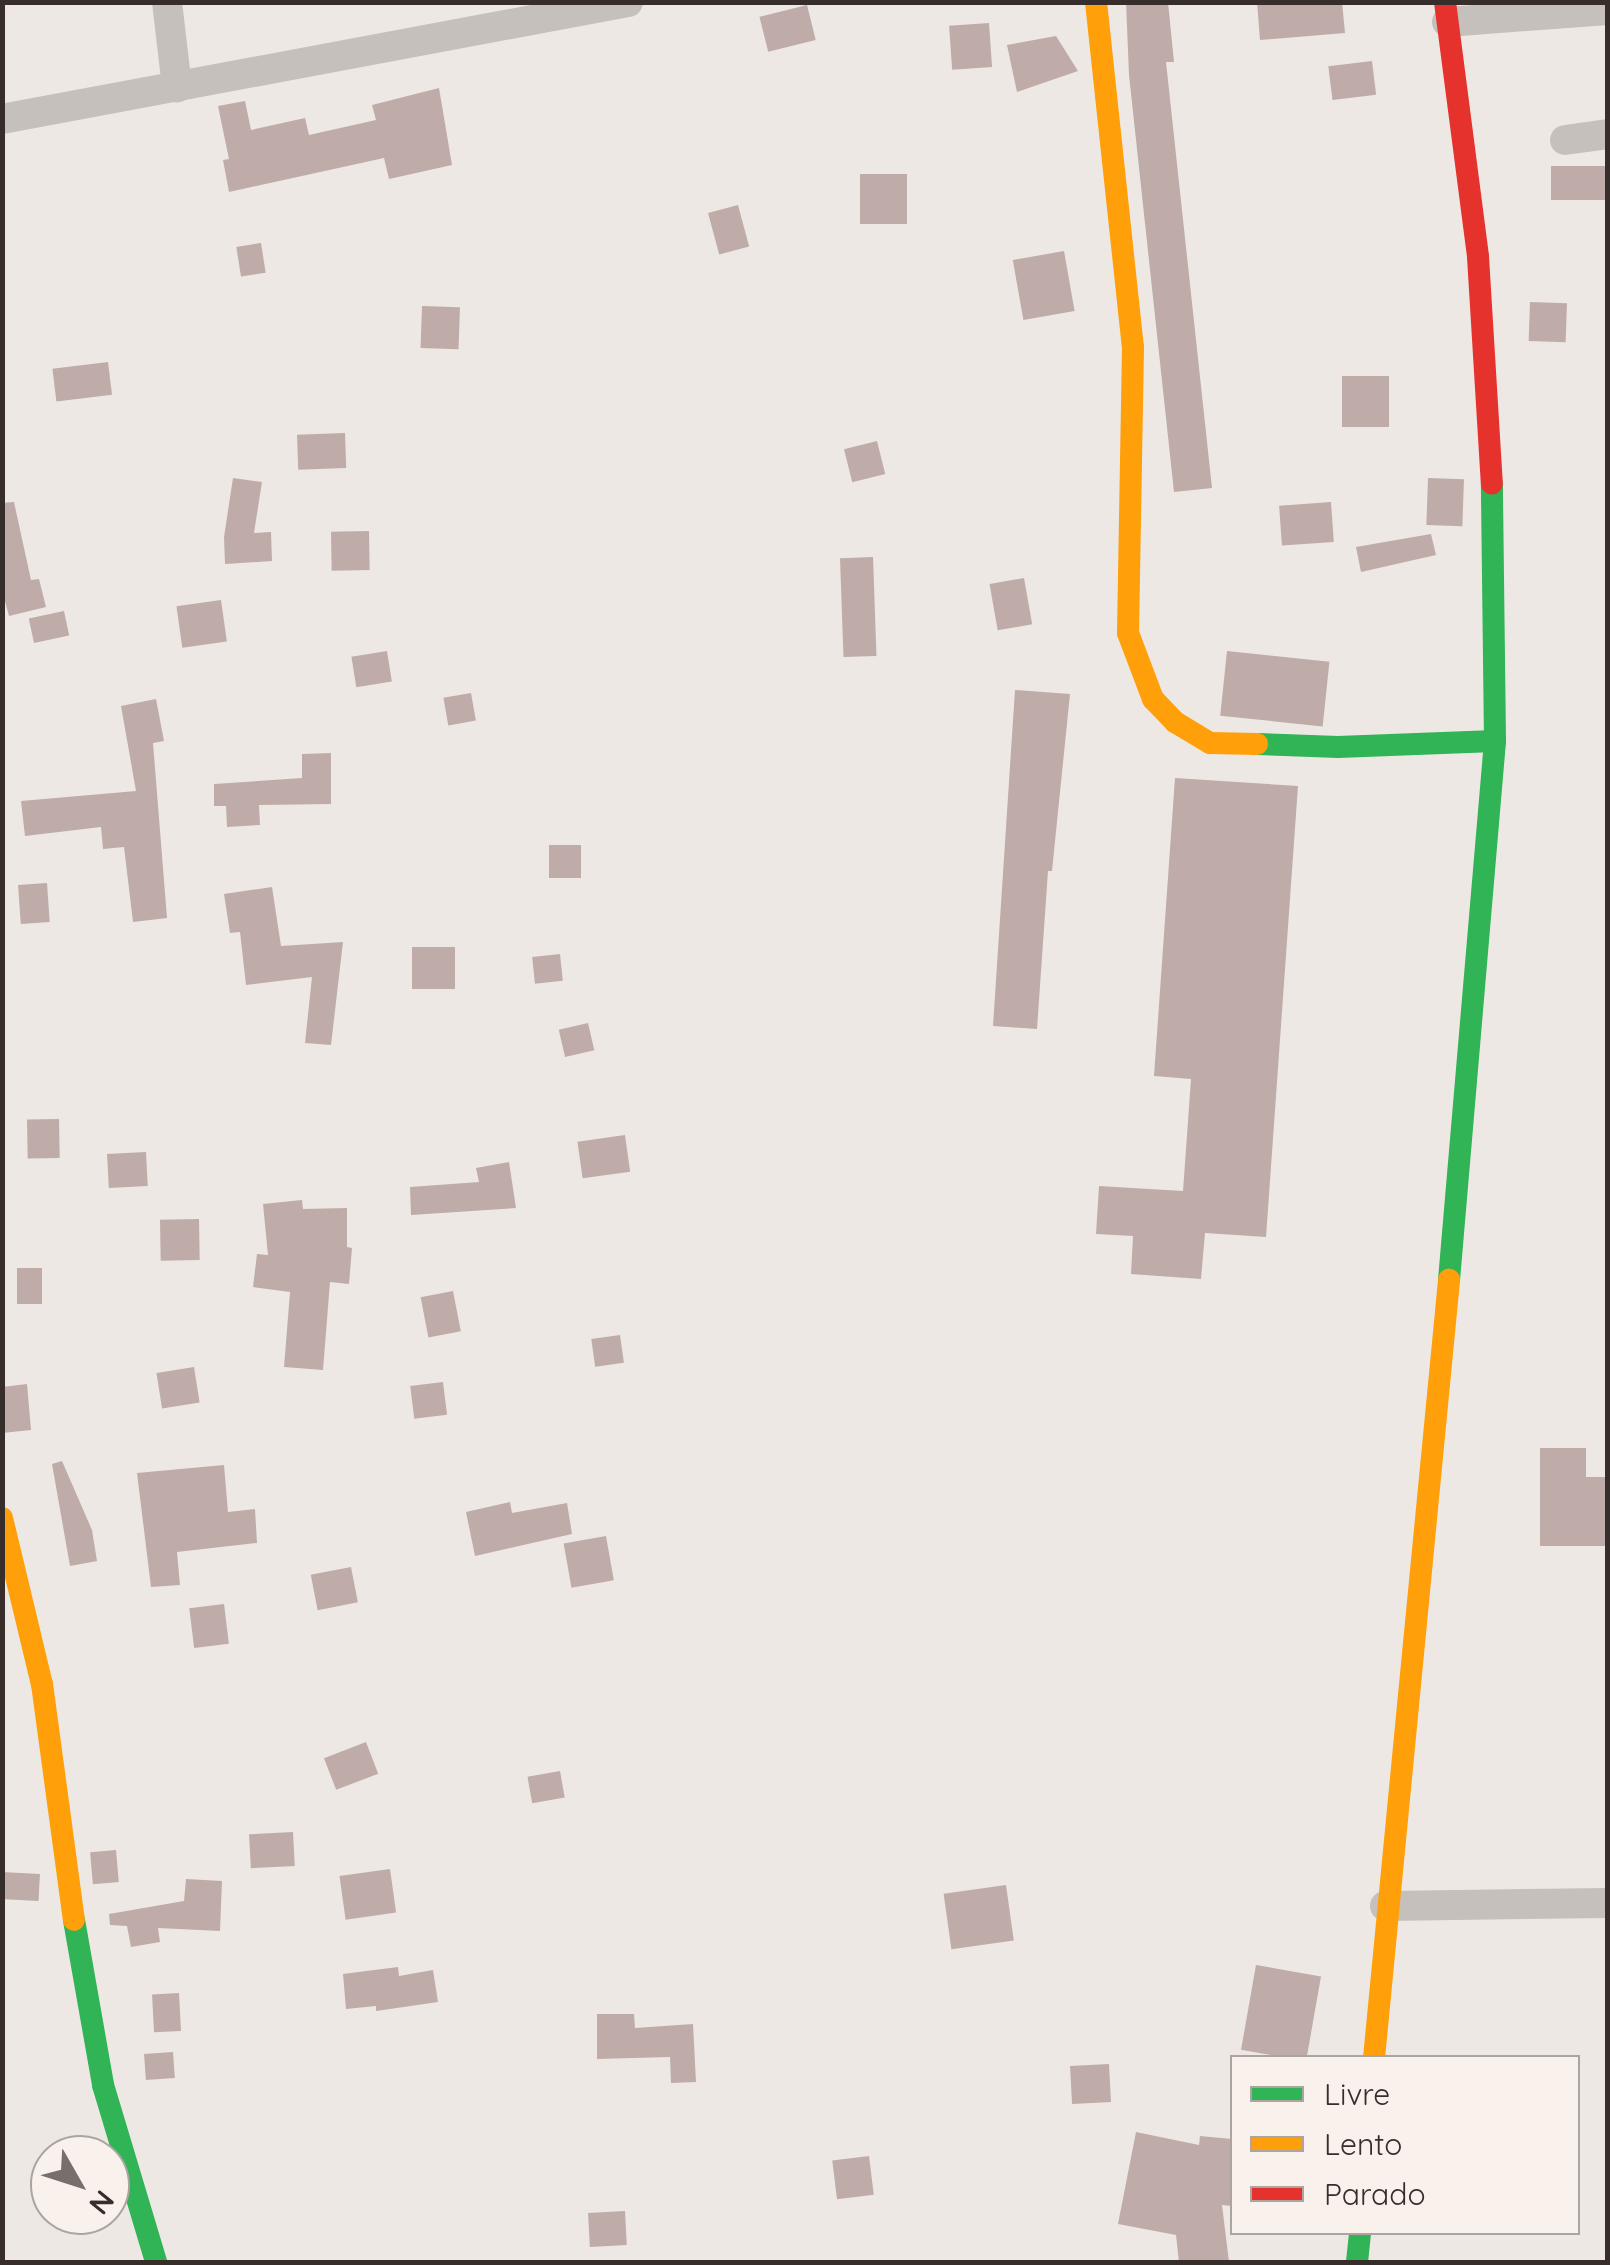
<!DOCTYPE html>
<style>
body{margin:0}
#map{position:relative;width:1610px;height:2265px;overflow:hidden;background:#ede8e4;font-family:Quicksand,sans-serif}
div>[style]{position:absolute}
[style*='--x']{left:calc(var(--x)*1px);top:calc(var(--y)*1px);width:calc(var(--w)*1px);rotate:calc(var(--a)*1deg)}
.building>*{inset:0;background:#bfaca8;transform-origin:0 0}
.street>*{height:30px;margin:-15px;padding:0 15px;transform-origin:15px;border-radius:15px;background:#c6c0bd}
.fast>*{height:22px;margin:-11px;padding:0 11px;transform-origin:11px;border-radius:11px;background:#30b455}
.slow>*{height:22px;margin:-11px;padding:0 11px;transform-origin:11px;border-radius:11px;background:#ff9f0a}
.jam>*{height:22px;margin:-11px;padding:0 11px;transform-origin:11px;border-radius:11px;background:#e5322d}
span{translate:-50% -50%;white-space:nowrap;text-align:center;line-height:1.15;-webkit-text-stroke:8px #f9f2ec;paint-order:stroke}
.frame{position:absolute;inset:0;border:5px solid #372e2b;pointer-events:none}
.legend{position:absolute;left:1230px;top:2055px;width:350px;height:180px;box-sizing:border-box;background:#f9f2ec;border:2px solid #aba49f;margin:0;padding:12px 18px;list-style:none;font-size:30px;color:#372e2b}
.legend li{display:flex;align-items:center;gap:20px;height:50px}
.legend b{width:50px;border:2px solid #aba49f}
.north{position:absolute;left:30px;top:2135px;width:100px;height:100px;box-sizing:border-box;background:#f9f2ec;border:2px solid #aba49f;border-radius:50%;rotate:129deg;font-size:28px;font-weight:700;line-height:40px;text-align:center;color:#372e2b}
.north::after{content:'';display:block;margin:auto;width:35px;height:45px;background:#776f6c;clip-path:polygon(50% 0,100% 100%,50% 72%,0 100%)}
</style>
<div id="map">
<div class="building">
<i style="clip-path:polygon(1126px 2px,1168px 2px,1174px 62px,1166px 62px,1212px 488px,1174px 492px,1129px 75px)"></i>
<i style="clip-path:polygon(1257px 2px,1342px 2px,1345px 33px,1260px 40px)"></i>
<i style="left:807px;top:5px;width:36px;height:49px;rotate:76deg"></i>
<i style="left:989px;top:23px;width:44px;height:40px;rotate:86deg"></i>
<i style="clip-path:polygon(1056px 36px,1078px 71px,1017px 92px,1007px 45px)"></i>
<i style="left:1372px;top:61px;width:34px;height:44px;rotate:83deg"></i>
<i style="clip-path:polygon(439px 88px,452px 165px,389px 179px,384px 158px,229px 192px,223px 160px,229px 159px,218px 106px,245px 101px,251px 130px,305px 118px,309px 135px,376px 120px,372px 105px)"></i>
<i style="left:1608px;top:166px;width:34px;height:57px;rotate:90deg"></i>
<i style="left:860px;top:174px;width:47px;height:50px"></i>
<i style="left:738px;top:205px;width:43px;height:31px;rotate:75deg"></i>
<i style="left:261px;top:243px;width:30px;height:25px;rotate:81deg"></i>
<i style="left:1064px;top:251px;width:61px;height:52px;rotate:80deg"></i>
<i style="left:1530px;top:302px;width:37px;height:39px;rotate:2deg"></i>
<i style="left:422px;top:306px;width:38px;height:42px;rotate:2deg"></i>
<i style="left:108px;top:362px;width:33px;height:56px;rotate:83deg"></i>
<i style="left:1389px;top:376px;width:51px;height:47px;rotate:90deg"></i>
<i style="left:345px;top:433px;width:35px;height:48px;rotate:88deg"></i>
<i style="left:877px;top:441px;width:34px;height:34px;rotate:76deg"></i>
<i style="clip-path:polygon(233px 478px,262px 482px,254px 533px,271px 532px,272px 561px,225px 564px,224px 537px)"></i>
<i style="left:1428px;top:478px;width:36px;height:47px;rotate:2deg"></i>
<i style="clip-path:polygon(14px 502px,31px 580px,39px 579px,46px 607px,9px 616px,2px 590px,2px 503px)"></i>
<i style="left:1331px;top:502px;width:40px;height:52px;rotate:86deg"></i>
<i style="left:369px;top:531px;width:39px;height:38px;rotate:89deg"></i>
<i style="clip-path:polygon(1431px 534px,1436px 555px,1361px 572px,1356px 547px)"></i>
<i style="left:873px;top:557px;width:99px;height:33px;rotate:88deg"></i>
<i style="left:1024px;top:578px;width:47px;height:35px;rotate:80deg"></i>
<i style="left:221px;top:600px;width:42px;height:45px;rotate:82deg"></i>
<i style="left:64px;top:611px;width:25px;height:36px;rotate:78deg"></i>
<i style="left:387px;top:651px;width:31px;height:36px;rotate:81deg"></i>
<i style="left:1227px;top:651px;width:103px;height:65px;rotate:6deg"></i>
<i style="clip-path:polygon(1015px 690px,1070px 694px,1052px 871px,1048px 871px,1037px 1029px,993px 1026px)"></i>
<i style="left:471px;top:693px;width:28px;height:28px;rotate:80deg"></i>
<i style="clip-path:polygon(156px 699px,164px 741px,153px 743px,167px 918px,133px 922px,124px 847px,103px 849px,101px 827px,25px 836px,21px 801px,136px 791px,121px 706px)"></i>
<i style="clip-path:polygon(331px 753px,331px 804px,259px 805px,260px 825px,227px 827px,226px 806px,214px 806px,214px 784px,302px 778px,302px 754px)"></i>
<i style="clip-path:polygon(1175px 778px,1298px 786px,1266px 1237px,1205px 1233px,1201px 1279px,1131px 1274px,1133px 1236px,1096px 1234px,1099px 1186px,1183px 1191px,1191px 1079px,1154px 1076px)"></i>
<i style="left:549px;top:845px;width:32px;height:33px"></i>
<i style="left:47px;top:883px;width:39px;height:29px;rotate:86deg"></i>
<i style="clip-path:polygon(272px 887px,281px 946px,343px 942px,331px 1045px,305px 1043px,312px 977px,246px 985px,240px 932px,230px 933px,224px 894px)"></i>
<i style="left:412px;top:947px;width:43px;height:42px"></i>
<i style="left:560px;top:954px;width:27px;height:28px;rotate:84deg"></i>
<i style="left:588px;top:1023px;width:28px;height:30px;rotate:77deg"></i>
<i style="left:59px;top:1119px;width:39px;height:32px;rotate:89deg"></i>
<i style="left:625px;top:1135px;width:37px;height:48px;rotate:82deg"></i>
<i style="left:146px;top:1152px;width:34px;height:39px;rotate:87deg"></i>
<i style="clip-path:polygon(509px 1162px,516px 1208px,411px 1215px,410px 1187px,479px 1182px,476px 1168px)"></i>
<i style="clip-path:polygon(302px 1200px,303px 1209px,347px 1208px,347px 1247px,352px 1248px,349px 1284px,330px 1282px,323px 1370px,284px 1367px,290px 1292px,253px 1287px,257px 1254px,268px 1255px,263px 1204px)"></i>
<i style="left:199px;top:1219px;width:41px;height:39px;rotate:89deg"></i>
<i style="left:17px;top:1268px;width:25px;height:36px"></i>
<i style="left:453px;top:1291px;width:41px;height:33px;rotate:79deg"></i>
<i style="left:620px;top:1335px;width:28px;height:29px;rotate:82deg"></i>
<i style="left:194px;top:1367px;width:36px;height:38px;rotate:81deg"></i>
<i style="left:443px;top:1382px;width:33px;height:33px;rotate:83deg"></i>
<i style="clip-path:polygon(27px 1384px,31px 1430px,2px 1433px,2px 1387px)"></i>
<i style="clip-path:polygon(1540px 1448px,1586px 1448px,1586px 1477px,1608px 1477px,1608px 1546px,1540px 1546px)"></i>
<i style="clip-path:polygon(62px 1461px,92px 1530px,97px 1561px,70px 1566px,52px 1464px)"></i>
<i style="clip-path:polygon(224px 1465px,228px 1512px,255px 1509px,257px 1543px,177px 1552px,180px 1585px,151px 1587px,137px 1473px)"></i>
<i style="clip-path:polygon(510px 1502px,512px 1513px,567px 1503px,572px 1534px,475px 1556px,466px 1512px)"></i>
<i style="left:606px;top:1536px;width:45px;height:43px;rotate:80deg"></i>
<i style="left:351px;top:1567px;width:36px;height:41px;rotate:79deg"></i>
<i style="left:224px;top:1604px;width:40px;height:35px;rotate:83deg"></i>
<i style="left:366px;top:1742px;width:34px;height:45px;rotate:69deg"></i>
<i style="left:560px;top:1771px;width:27px;height:33px;rotate:80deg"></i>
<i style="left:293px;top:1832px;width:34px;height:44px;rotate:87deg"></i>
<i style="left:116px;top:1850px;width:32px;height:26px;rotate:85deg"></i>
<i style="left:390px;top:1869px;width:44px;height:51px;rotate:82deg"></i>
<i style="left:2px;top:1872px;width:38px;height:27px;rotate:3deg"></i>
<i style="clip-path:polygon(186px 1879px,222px 1881px,220px 1931px,158px 1928px,160px 1942px,131px 1947px,127px 1926px,110px 1925px,109px 1914px,184px 1901px)"></i>
<i style="left:1006px;top:1885px;width:56px;height:63px;rotate:82deg"></i>
<i style="left:1256px;top:1965px;width:66px;height:86px;rotate:10deg"></i>
<i style="clip-path:polygon(398px 1967px,399px 1976px,433px 1970px,438px 2002px,376px 2011px,376px 2006px,346px 2009px,343px 1974px)"></i>
<i style="left:179px;top:1993px;width:38px;height:27px;rotate:87deg"></i>
<i style="clip-path:polygon(597px 2014px,634px 2014px,635px 2028px,693px 2024px,696px 2082px,671px 2083px,670px 2057px,597px 2059px)"></i>
<i style="left:173px;top:2052px;width:26px;height:29px;rotate:86deg"></i>
<i style="left:1109px;top:2064px;width:38px;height:39px;rotate:87deg"></i>
<i style="clip-path:polygon(1136px 2132px,1199px 2145px,1200px 2136px,1232px 2139px,1232px 2206px,1222px 2205px,1229px 2262px,1179px 2262px,1176px 2235px,1118px 2224px)"></i>
<i style="left:869px;top:2156px;width:39px;height:37px;rotate:83deg"></i>
<i style="left:625px;top:2211px;width:34px;height:37px;rotate:87deg"></i>
</div>
<div class="street">
<i style="--x:167;--y:2;--w:86;--a:83.3"></i>
<i style="--x:1447;--y:22;--w:161;--a:-4.3"></i>
<i style="--x:2;--y:119;--w:637;--a:-10.59"></i>
<i style="--x:1565;--y:140;--w:43;--a:-7.9"></i>
<i style="--x:1385;--y:1906;--w:223;--a:-0.8"></i>
</div>
<div class="fast">
<i style="--x:1257;--y:744;--w:81;--a:2.1"></i>
<i style="--x:1338;--y:747;--w:157;--a:-2.2"></i>
<i style="--x:1449;--y:1280;--w:541;--a:-85.12"></i>
<i style="--x:1495;--y:741;--w:257;--a:-90.7"></i>
<i style="--x:74;--y:1920;--w:168;--a:80"></i>
<i style="--x:103;--y:2085;--w:185;--a:73.3"></i>
<i style="--x:1357;--y:2262;--w:30;--a:-84"></i>
</div>
<div class="slow">
<i style="--x:1096;--y:2;--w:347;--a:83.9"></i>
<i style="--x:1133;--y:347;--w:286;--a:91"></i>
<i style="--x:1128;--y:633;--w:71;--a:69.3"></i>
<i style="--x:1153;--y:699;--w:32;--a:46"></i>
<i style="--x:1175;--y:722;--w:41;--a:31"></i>
<i style="--x:1210;--y:743;--w:47;--a:1.2"></i>
<i style="--x:2;--y:1518;--w:171;--a:76.5"></i>
<i style="--x:42;--y:1684;--w:238;--a:82.3"></i>
<i style="--x:1374;--y:2058;--w:782;--a:-84.49"></i>
</div>
<div class="jam">
<i style="--x:1445;--y:2;--w:257;--a:82.6"></i>
<i style="--x:1478;--y:257;--w:227;--a:86.5"></i>
</div>
<div class="frame"></div>
<ul class="legend">
<li><b style="height:12px;background:#30b455"></b>Livre</li>
<li><b style="height:12px;background:#ff9f0a"></b>Lento</li>
<li><b style="height:12px;background:#e5322d"></b>Parado</li>
</ul>
<div class="north">N</div>
</div>
